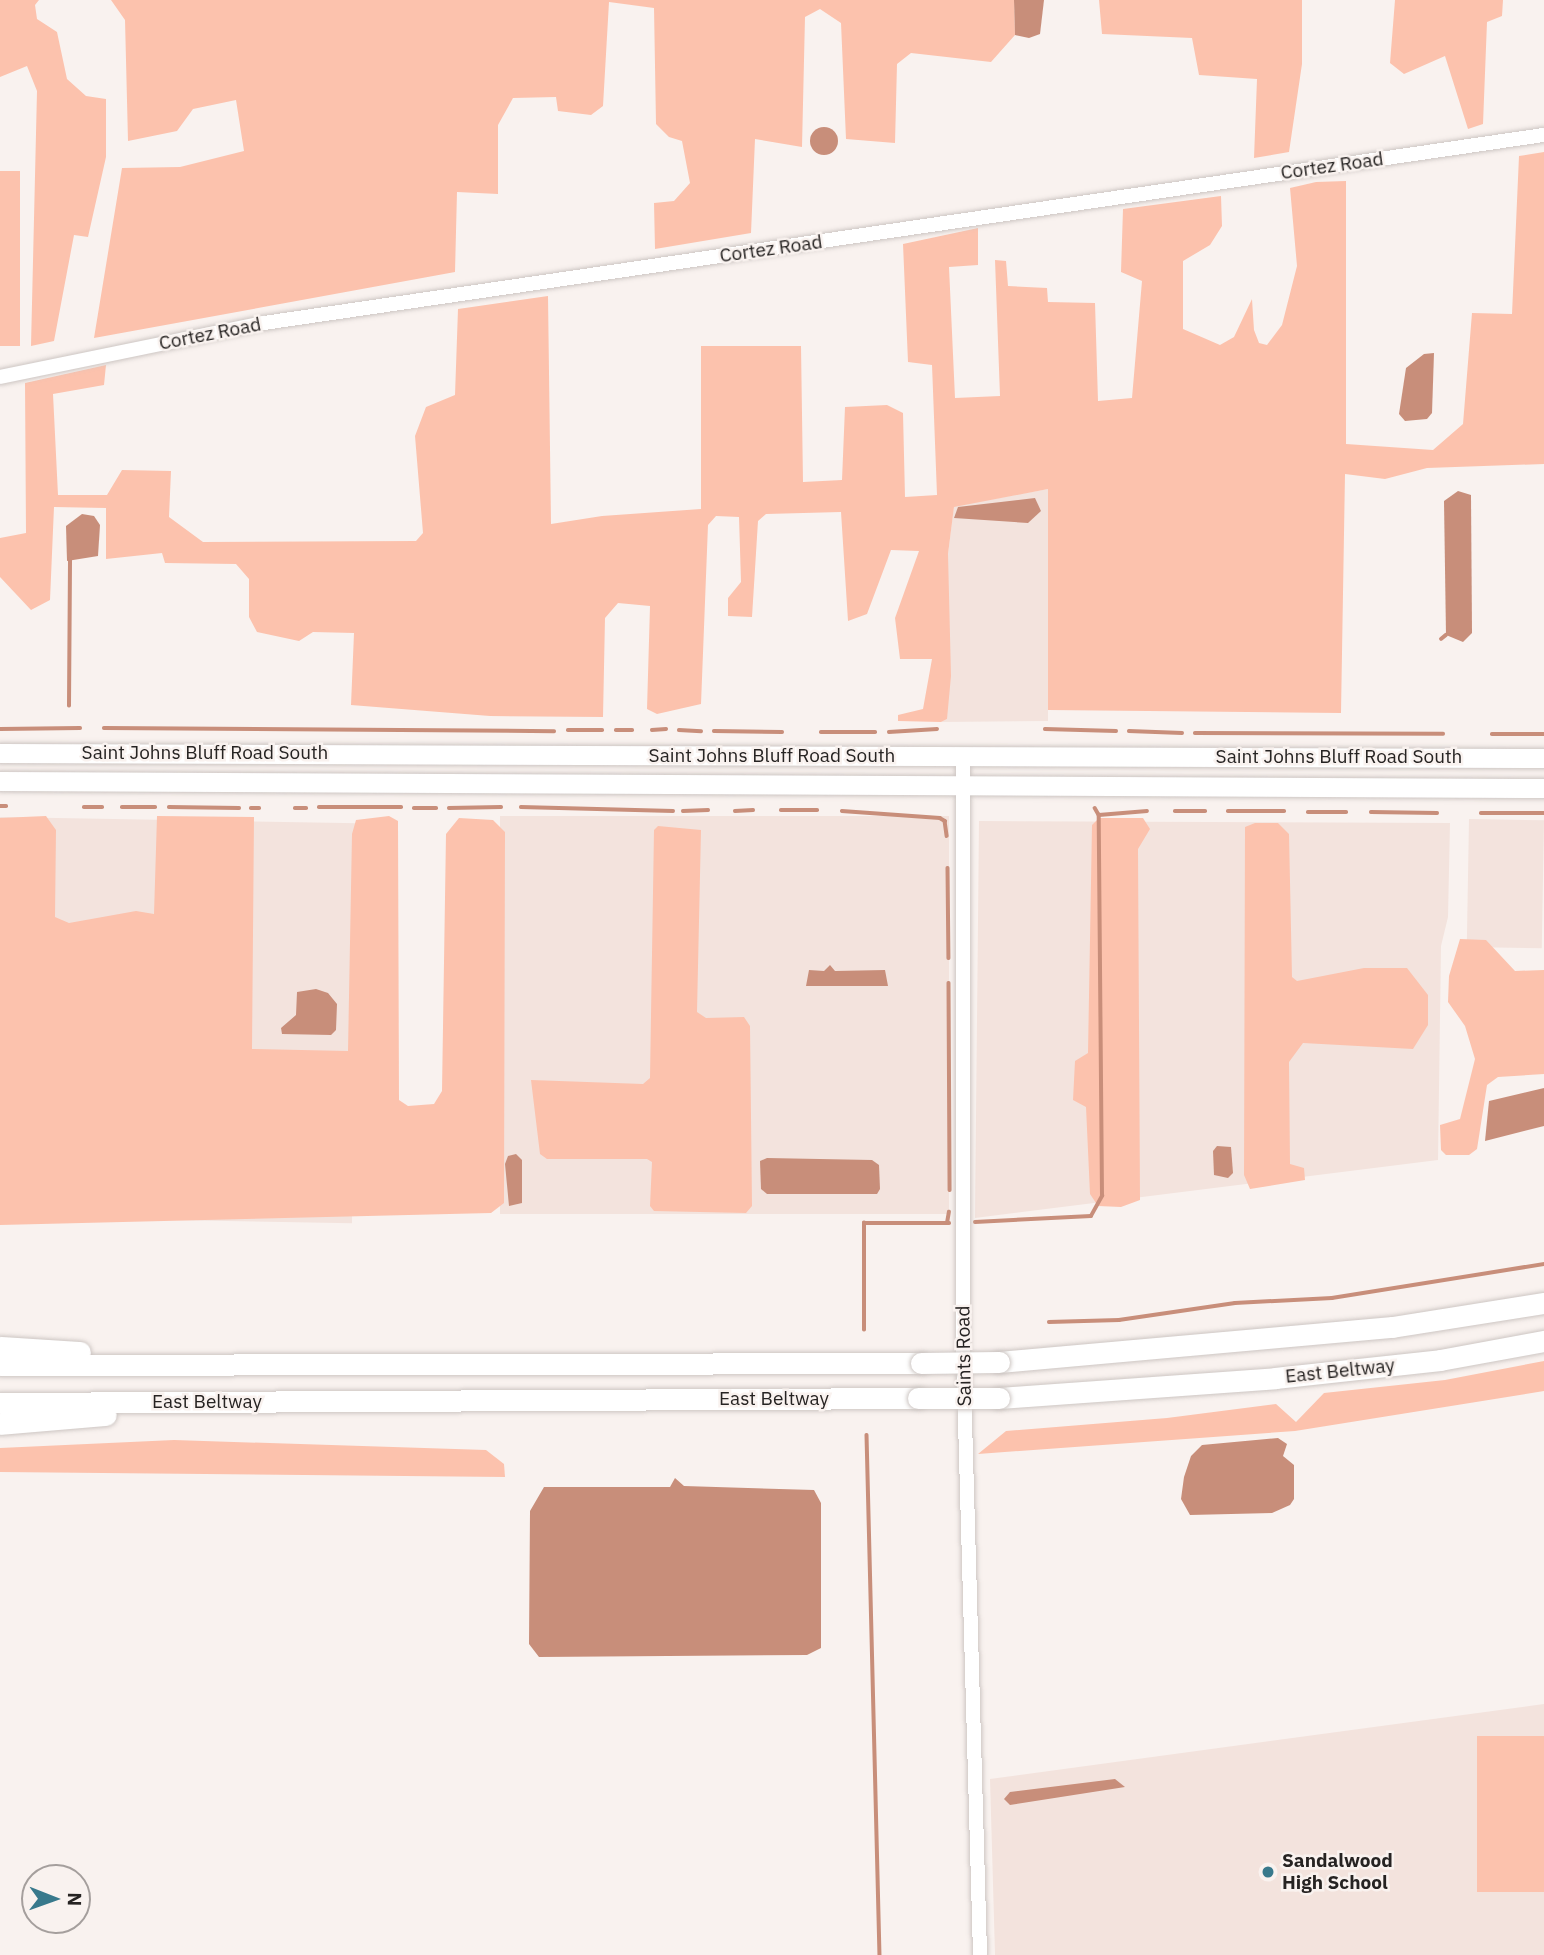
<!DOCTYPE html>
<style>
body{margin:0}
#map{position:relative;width:1544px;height:1955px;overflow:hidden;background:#f9f2ef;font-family:"IBM Plex Sans",sans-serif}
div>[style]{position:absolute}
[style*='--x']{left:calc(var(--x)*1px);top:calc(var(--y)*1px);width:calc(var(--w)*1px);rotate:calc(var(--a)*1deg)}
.built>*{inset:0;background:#f3e3dd;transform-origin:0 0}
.green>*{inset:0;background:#fcc2ad;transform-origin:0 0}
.water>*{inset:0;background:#c88e7a}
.round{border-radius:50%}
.stream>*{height:3.5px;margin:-1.75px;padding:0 1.75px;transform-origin:1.75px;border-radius:1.75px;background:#c88e7a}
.roads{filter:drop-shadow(0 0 2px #cdc6c3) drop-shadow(0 0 2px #cdc6c3)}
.minor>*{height:14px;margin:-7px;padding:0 7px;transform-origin:7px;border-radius:7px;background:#fff}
.major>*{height:19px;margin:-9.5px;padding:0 9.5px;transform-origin:9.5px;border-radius:9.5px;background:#fff}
.highway>*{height:21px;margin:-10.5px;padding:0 10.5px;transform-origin:10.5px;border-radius:10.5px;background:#fff}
.bridges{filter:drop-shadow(0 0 2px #cdc6c3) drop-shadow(0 0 2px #cdc6c3)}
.highway-bridge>*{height:21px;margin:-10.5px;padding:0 10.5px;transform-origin:10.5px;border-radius:10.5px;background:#fff}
.dots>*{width:19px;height:19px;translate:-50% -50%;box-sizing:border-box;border:4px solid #f9f2ef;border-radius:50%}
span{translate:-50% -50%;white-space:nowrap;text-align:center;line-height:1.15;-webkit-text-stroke:5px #f9f2ef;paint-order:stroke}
.street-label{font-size:19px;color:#262322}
.poi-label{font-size:19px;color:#262322;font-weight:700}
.left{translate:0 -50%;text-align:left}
.north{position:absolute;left:21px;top:1864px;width:70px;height:70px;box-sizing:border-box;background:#f9f2ef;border:2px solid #a59f9d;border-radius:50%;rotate:91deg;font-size:19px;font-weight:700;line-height:28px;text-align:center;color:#262322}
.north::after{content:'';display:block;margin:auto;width:24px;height:32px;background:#38798c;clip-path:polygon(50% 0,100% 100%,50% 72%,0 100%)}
</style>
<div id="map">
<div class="built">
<i style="clip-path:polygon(1048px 489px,1048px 721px,941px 722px,947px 719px,948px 554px,954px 506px)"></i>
<i style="left:500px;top:816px;width:449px;height:398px"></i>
<i style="left:0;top:817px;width:359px;height:400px;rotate:1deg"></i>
<i style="left:1469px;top:819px;width:75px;height:128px;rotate:1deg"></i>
<i style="clip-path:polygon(979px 821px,1450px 823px,1448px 917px,1441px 946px,1438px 1160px,975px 1218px)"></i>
<i style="clip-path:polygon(1544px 1704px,1544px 1955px,995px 1955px,990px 1779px)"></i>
</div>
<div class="green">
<i style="clip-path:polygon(0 0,39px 0,35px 5px,37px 19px,57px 32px,67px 79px,86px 96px,106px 99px,106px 157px,88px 237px,74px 235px,54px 341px,31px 346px,37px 91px,27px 66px,0 77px)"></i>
<i style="clip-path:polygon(111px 0,1014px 0,1015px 35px,991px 62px,911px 53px,897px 64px,895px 143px,846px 139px,841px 23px,820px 9px,805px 17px,802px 147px,755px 139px,751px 233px,655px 249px,654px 203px,674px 201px,690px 183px,682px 141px,669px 137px,656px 124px,654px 8px,609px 2px,603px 106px,591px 115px,558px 111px,556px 97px,513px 98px,498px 125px,498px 194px,457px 192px,455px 272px,94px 338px,122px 168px,180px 167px,244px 151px,236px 100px,193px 109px,177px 131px,128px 141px,125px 20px)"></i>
<i style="clip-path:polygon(1099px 0,1302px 0,1302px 64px,1289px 152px,1254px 158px,1257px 79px,1199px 75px,1192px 38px,1102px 34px)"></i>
<i style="clip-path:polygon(1395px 0,1503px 0,1502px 16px,1487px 22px,1483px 124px,1468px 129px,1445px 56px,1404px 74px,1390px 63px)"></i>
<i style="clip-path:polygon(1544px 152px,1544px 464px,1427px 468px,1385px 479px,1345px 474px,1341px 713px,1048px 710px,1048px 489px,954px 507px,948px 554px,951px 676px,947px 719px,941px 722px,898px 721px,898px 715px,923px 709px,932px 659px,900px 659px,895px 618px,919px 551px,891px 550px,867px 614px,848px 621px,841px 512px,766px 514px,758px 521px,752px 617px,728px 616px,728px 598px,741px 582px,739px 517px,716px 516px,708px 525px,701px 704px,657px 714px,647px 709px,650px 606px,618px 603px,605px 618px,603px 717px,490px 716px,351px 705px,354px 633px,313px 632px,299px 641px,257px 632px,249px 617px,249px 579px,236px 564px,165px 563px,162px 553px,106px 559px,106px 508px,54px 507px,50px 600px,31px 610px,0 577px,0 538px,26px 533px,25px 383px,106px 365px,104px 385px,53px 394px,58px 495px,107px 495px,122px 470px,171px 471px,169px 517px,203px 542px,416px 541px,423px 533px,415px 436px,426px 407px,455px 395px,458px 309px,548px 296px,551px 524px,602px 516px,701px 509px,701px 346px,801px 346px,803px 482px,842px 480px,845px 407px,887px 405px,903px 413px,905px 497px,937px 495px,932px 365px,908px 362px,903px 244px,978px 228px,978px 265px,949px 267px,955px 398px,1000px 396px,995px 260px,1006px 261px,1008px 286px,1047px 288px,1048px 302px,1095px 303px,1098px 401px,1132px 398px,1142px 281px,1121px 272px,1123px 209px,1221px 196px,1222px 226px,1210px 245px,1183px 261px,1183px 329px,1220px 345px,1234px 337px,1252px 299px,1254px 330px,1259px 343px,1267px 345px,1282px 325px,1297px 266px,1290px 188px,1316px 182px,1346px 181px,1346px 444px,1433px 450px,1463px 424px,1472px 313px,1512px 314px,1519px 156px)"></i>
<i style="left:20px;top:171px;width:175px;height:20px;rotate:90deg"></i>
<i style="clip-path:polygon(46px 816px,56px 830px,55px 917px,69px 923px,136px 911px,154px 914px,157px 816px,254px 817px,252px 1049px,348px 1051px,352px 834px,356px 820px,389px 816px,398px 821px,399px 1100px,408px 1106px,434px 1104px,442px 1091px,446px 834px,459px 818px,493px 820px,505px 832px,504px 1203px,491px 1213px,0 1225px,0 818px)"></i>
<i style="clip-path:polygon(1099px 818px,1143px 818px,1150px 829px,1138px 849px,1140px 1200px,1121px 1207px,1098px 1206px,1090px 1194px,1086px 1107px,1073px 1100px,1075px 1061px,1088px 1053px,1092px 825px)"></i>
<i style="clip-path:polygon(1255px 823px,1278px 823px,1289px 834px,1292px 977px,1297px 981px,1364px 968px,1407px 968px,1428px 995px,1428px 1025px,1413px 1049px,1303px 1043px,1289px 1062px,1290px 1164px,1304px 1168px,1305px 1180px,1250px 1189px,1244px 1175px,1245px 827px)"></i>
<i style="clip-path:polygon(658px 826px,701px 830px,697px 1012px,706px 1018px,744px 1017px,750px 1026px,752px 1206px,746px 1213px,654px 1211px,650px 1206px,652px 1162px,647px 1159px,547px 1159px,540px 1154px,531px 1080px,643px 1084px,650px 1078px,654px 830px)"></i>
<i style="clip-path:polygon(1460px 939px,1486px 940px,1515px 971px,1544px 970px,1544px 1074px,1498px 1077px,1487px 1085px,1477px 1149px,1469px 1155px,1446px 1155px,1441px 1150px,1440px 1125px,1460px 1119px,1475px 1059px,1465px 1026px,1448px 1002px,1449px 976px)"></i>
<i style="clip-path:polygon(1544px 1361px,1544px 1391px,1295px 1431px,978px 1454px,1006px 1431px,1167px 1418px,1276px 1404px,1296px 1422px,1324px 1393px,1445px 1380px)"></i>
<i style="clip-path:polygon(174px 1440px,486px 1450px,504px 1464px,505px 1477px,0 1472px,0 1448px)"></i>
<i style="left:1544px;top:1736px;width:156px;height:67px;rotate:90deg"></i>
</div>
<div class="water">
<i style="clip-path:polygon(1014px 0,1044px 0,1040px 34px,1029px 38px,1015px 35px)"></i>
<i class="round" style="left:810px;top:127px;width:28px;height:28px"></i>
<i style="clip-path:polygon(1434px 353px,1432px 413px,1427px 419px,1405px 421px,1399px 414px,1406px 368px,1424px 354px)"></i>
<i style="clip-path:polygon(1458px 491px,1471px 495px,1472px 633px,1463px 642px,1446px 635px,1444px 501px)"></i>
<i style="clip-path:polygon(1035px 498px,1041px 511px,1028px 523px,954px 518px,958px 507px)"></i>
<i style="clip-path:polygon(82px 514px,94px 516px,100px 525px,98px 556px,67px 561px,66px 526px)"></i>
<i style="clip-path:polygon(830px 965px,835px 971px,885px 970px,888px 986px,806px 986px,809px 970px,824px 971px)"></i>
<i style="clip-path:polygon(316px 989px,328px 993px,337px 1004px,336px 1030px,331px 1035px,282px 1034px,281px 1028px,296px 1015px,297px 992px)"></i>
<i style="clip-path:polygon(1544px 1088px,1544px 1126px,1485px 1141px,1489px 1101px)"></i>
<i style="clip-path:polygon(1217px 1146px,1231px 1147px,1233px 1173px,1228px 1178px,1214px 1175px,1213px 1151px)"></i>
<i style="clip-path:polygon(516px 1154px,522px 1160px,522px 1203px,509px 1206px,505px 1164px,508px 1156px)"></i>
<i style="clip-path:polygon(767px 1158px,872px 1160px,879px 1165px,880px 1189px,877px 1194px,767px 1194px,761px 1189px,760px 1161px)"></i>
<i style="clip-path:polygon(1278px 1438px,1287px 1444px,1283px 1456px,1294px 1465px,1294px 1499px,1290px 1505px,1272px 1513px,1190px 1515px,1181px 1499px,1184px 1477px,1191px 1456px,1202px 1445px)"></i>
<i style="clip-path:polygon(675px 1478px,684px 1486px,814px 1490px,821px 1503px,821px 1648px,807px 1655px,539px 1657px,529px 1644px,530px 1511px,544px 1487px,670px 1487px)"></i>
<i style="clip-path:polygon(1115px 1779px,1125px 1787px,1010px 1805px,1004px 1799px,1010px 1792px)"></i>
</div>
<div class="stream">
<i style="--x:1441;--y:639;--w:6;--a:-39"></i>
<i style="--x:69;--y:706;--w:146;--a:-89.6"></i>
<i style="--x:104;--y:728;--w:450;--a:0.4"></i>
<i style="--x:0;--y:729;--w:80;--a:-0.7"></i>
<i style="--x:1045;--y:729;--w:71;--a:1.6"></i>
<i style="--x:568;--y:730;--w:34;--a:0"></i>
<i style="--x:616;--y:730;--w:16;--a:0"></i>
<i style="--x:652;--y:730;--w:14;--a:-4"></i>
<i style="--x:679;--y:730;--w:22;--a:3"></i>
<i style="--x:714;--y:731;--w:68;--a:0.8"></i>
<i style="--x:1129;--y:731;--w:53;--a:2.2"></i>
<i style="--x:821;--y:732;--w:54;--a:0"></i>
<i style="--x:889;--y:732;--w:48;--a:-3.6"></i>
<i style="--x:1195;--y:733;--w:248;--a:0.2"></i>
<i style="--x:1492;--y:734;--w:52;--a:0"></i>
<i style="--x:0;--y:806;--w:6;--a:0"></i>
<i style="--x:84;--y:807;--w:18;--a:0"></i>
<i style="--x:122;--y:807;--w:33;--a:0"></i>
<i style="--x:169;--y:807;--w:70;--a:0.8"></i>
<i style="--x:319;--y:807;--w:82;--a:0"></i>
<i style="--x:521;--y:807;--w:152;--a:1.5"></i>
<i style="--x:251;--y:808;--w:8;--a:0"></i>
<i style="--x:295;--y:808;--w:11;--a:0"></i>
<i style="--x:414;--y:808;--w:22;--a:0"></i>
<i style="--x:449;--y:808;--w:52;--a:-1.1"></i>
<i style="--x:1095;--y:808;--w:8;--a:60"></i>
<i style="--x:1099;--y:815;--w:48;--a:-4.8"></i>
<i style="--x:781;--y:810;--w:36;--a:0"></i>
<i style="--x:683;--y:811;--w:25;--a:-2"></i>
<i style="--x:735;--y:811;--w:18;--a:-3"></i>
<i style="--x:842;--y:811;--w:98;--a:4.1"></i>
<i style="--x:940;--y:818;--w:6;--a:31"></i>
<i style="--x:945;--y:821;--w:15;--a:82"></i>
<i style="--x:1175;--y:811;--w:30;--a:0"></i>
<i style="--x:1228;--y:811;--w:56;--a:0"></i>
<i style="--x:1308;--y:812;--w:38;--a:0"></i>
<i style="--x:1371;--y:812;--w:66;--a:0.9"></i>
<i style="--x:1481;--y:813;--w:63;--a:0"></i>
<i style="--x:948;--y:868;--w:90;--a:89.4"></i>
<i style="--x:949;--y:983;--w:207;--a:89.7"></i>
<i style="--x:975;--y:1222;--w:116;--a:-3"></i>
<i style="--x:1091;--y:1216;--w:23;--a:-61"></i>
<i style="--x:1102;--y:1196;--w:381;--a:-90.5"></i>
<i style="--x:947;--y:1223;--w:11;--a:-80"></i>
<i style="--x:1049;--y:1322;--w:70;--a:-1.6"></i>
<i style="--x:1119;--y:1320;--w:117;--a:-8.3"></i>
<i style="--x:1235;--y:1303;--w:97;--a:-3"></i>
<i style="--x:1332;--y:1298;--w:215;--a:-9.1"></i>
<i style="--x:864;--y:1330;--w:107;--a:-90"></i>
<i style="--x:864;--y:1223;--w:85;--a:0"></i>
<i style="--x:867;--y:1435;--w:520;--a:88.57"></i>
</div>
<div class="roads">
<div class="minor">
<i style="--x:0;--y:377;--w:269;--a:-11.6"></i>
<i style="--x:264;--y:323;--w:1294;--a:-8.36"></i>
<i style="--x:963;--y:757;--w:592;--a:90"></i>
<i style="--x:963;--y:1349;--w:606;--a:88.39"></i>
</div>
<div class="major">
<i style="--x:0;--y:753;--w:1544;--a:0.19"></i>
<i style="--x:0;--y:781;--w:1544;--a:0.26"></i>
</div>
<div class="highway">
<i style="--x:0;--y:1347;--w:80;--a:3.6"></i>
<i style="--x:999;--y:1362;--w:395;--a:-5.1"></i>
<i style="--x:1392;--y:1327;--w:154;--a:-9"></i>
<i style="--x:0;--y:1365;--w:921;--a:-0.12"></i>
<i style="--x:999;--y:1398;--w:277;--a:-4.1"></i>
<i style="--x:1275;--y:1378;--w:166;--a:-6.2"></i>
<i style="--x:1440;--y:1360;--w:106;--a:-10.4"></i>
<i style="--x:0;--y:1403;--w:918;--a:-0.31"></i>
<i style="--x:0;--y:1424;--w:106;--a:-4.9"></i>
</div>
</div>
<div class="bridges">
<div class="highway-bridge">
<i style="--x:921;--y:1363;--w:78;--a:-0.7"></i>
<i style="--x:918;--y:1398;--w:81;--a:0"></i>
</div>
</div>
<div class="dots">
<i style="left:1268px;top:1872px;background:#38798c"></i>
</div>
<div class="street-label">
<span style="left:1332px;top:166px;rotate:-8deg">Cortez Road</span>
<span style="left:771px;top:249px;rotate:-8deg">Cortez Road</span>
<span style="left:210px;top:334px;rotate:-11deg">Cortez Road</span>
<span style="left:205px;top:753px">Saint Johns Bluff Road South</span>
<span style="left:772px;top:756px">Saint Johns Bluff Road South</span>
<span style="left:1339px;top:757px">Saint Johns Bluff Road South</span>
<span style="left:964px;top:1356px;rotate:-91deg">Saints Road</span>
<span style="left:1340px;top:1371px;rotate:-6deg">East Beltway</span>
<span style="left:774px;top:1399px">East Beltway</span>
<span style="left:207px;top:1402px">East Beltway</span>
</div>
<div class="poi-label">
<span class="left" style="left:1282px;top:1872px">Sandalwood<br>High School</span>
</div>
<div class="north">N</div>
</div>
